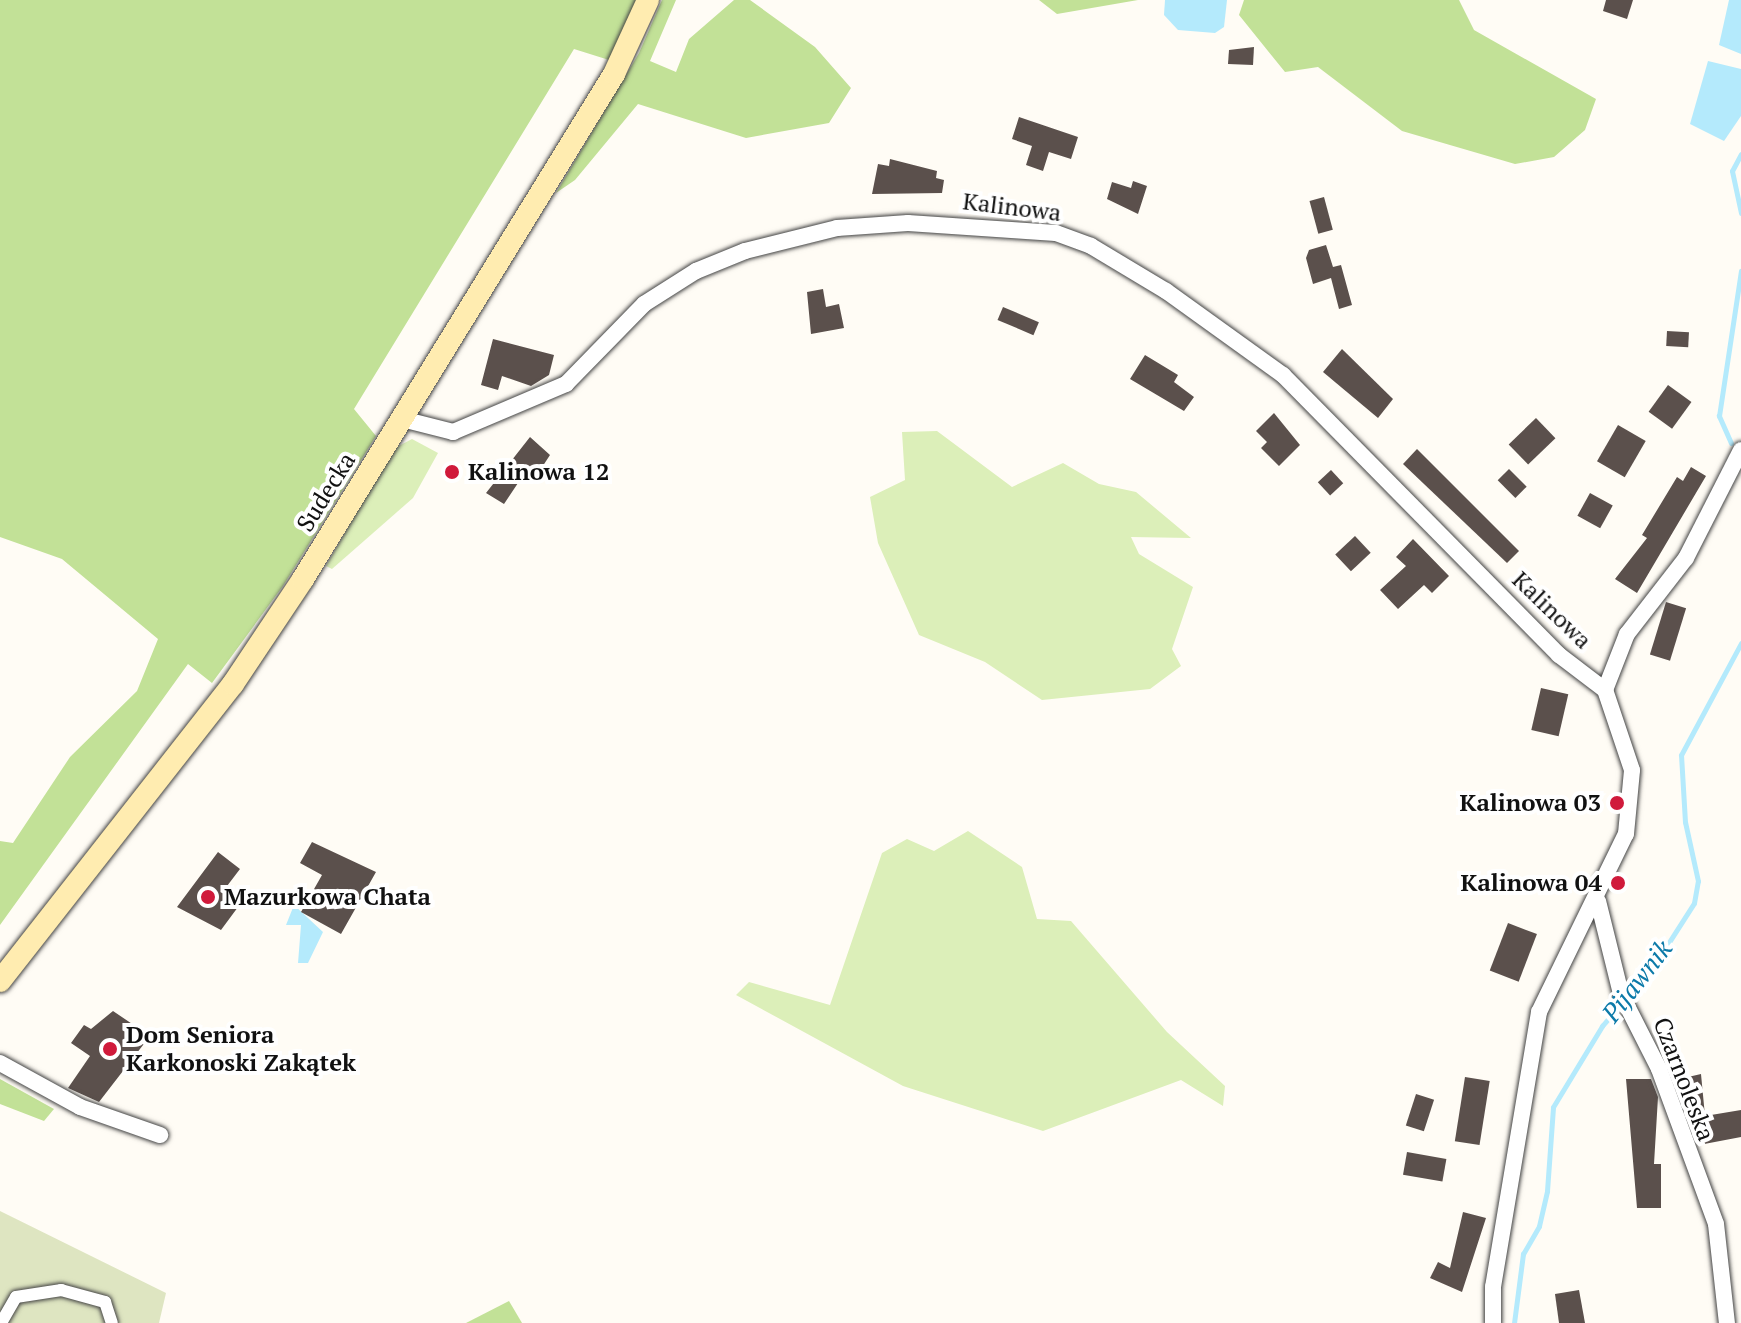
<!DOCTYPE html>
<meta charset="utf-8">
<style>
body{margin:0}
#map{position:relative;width:1741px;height:1323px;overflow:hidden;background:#fffcf5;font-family:"PT Serif",serif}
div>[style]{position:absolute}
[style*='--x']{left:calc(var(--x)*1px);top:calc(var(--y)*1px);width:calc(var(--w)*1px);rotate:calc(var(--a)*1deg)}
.green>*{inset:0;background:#dcefb9}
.forest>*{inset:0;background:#c2e197}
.cemetery>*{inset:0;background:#dee5c1}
.water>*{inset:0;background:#b4eafc}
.stream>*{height:5px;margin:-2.5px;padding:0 2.5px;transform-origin:2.5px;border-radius:2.5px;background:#b4eafc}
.building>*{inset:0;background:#5b504c;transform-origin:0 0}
.roads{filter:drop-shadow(0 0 2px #444) drop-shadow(0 0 2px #444)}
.pedestrian>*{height:12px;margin:-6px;padding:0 6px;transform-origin:6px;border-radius:6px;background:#fff}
.minor>*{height:16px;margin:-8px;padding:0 8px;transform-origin:8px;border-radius:8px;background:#fff}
.secondary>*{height:22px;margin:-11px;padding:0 11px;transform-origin:11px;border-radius:11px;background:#ffecb0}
.dots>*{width:22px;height:22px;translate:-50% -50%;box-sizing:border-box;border:4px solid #fff;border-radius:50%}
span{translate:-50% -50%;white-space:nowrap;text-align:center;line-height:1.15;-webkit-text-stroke:8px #fff;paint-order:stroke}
.street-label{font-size:24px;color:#111}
.poi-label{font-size:24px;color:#111;font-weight:700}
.left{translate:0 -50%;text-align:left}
.right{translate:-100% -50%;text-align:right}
.water-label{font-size:26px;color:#0c7aa9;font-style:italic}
</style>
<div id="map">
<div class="green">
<i style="clip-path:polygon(937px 431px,1012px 487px,1063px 463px,1099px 484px,1136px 492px,1191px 538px,1131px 537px,1139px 554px,1193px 587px,1172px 649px,1181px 666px,1150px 689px,1042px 700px,985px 662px,919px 635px,878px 543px,870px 497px,905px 480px,902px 432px)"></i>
<i style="clip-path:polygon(412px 439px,438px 453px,413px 498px,332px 569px,326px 566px,393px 449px)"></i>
<i style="clip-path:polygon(968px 831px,1022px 867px,1037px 919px,1071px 921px,1167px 1032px,1225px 1086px,1223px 1106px,1181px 1080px,1043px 1131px,903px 1086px,736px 995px,749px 982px,830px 1005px,882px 853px,907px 839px,934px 851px)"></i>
</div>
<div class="forest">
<i style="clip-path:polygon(0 0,648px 0,609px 60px,574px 49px,354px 409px,376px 436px,283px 586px,212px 683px,188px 664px,0 925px,0 841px,13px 843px,70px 757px,137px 691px,158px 639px,62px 559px,0 537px)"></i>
<i style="clip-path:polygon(662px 0,676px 0,650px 61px,676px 72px,689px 39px,734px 0,750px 0,815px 47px,851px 88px,829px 123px,746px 138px,638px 104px,575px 180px,556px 193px,639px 53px)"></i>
<i style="clip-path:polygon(1039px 0,1138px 0,1057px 14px)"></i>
<i style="clip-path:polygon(1244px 0,1459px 0,1474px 30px,1596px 99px,1585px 130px,1554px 157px,1515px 164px,1402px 131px,1318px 67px,1285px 72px,1239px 15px)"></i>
<i style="clip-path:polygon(0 1079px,54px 1109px,44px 1121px,0 1104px)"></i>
<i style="clip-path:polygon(509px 1301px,522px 1323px,466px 1323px)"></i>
</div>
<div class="cemetery">
<i style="clip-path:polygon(0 1211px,166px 1293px,159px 1323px,0 1323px)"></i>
</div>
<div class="water">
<i style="clip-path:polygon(1165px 0,1227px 0,1224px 27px,1215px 33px,1178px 30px,1164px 15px)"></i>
<i style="clip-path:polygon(1729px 0,1741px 0,1741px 54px,1719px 45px)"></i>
<i style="clip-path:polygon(1708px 61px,1741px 69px,1741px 116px,1724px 141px,1690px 124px)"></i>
<i style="clip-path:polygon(294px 905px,323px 932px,308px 963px,298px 963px,301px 925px,286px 925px)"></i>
</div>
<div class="stream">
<i style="--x:1741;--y:154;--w:19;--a:118"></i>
<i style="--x:1732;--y:171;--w:43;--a:77.9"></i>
<i style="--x:1731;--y:443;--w:30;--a:-114"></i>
<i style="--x:1719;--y:416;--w:147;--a:-81.4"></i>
<i style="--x:1514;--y:1323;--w:70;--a:-82.6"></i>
<i style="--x:1523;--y:1254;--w:32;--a:-60"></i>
<i style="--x:1539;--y:1226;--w:36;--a:-77"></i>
<i style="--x:1547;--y:1191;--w:84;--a:-85.9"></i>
<i style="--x:1553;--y:1107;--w:95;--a:-58.8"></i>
<i style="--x:1602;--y:1026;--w:82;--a:-49.5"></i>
<i style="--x:1655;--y:964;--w:72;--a:-57.4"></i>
<i style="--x:1694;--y:903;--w:22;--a:-80"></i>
<i style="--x:1698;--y:881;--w:60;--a:-102.4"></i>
<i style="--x:1685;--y:822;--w:67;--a:-93.4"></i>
<i style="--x:1681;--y:755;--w:127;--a:-61.8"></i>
</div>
<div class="building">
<i style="clip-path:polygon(1606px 0,1633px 0,1627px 19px,1603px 11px)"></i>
<i style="clip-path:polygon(1254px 47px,1253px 65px,1228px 64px,1229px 50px)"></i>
<i style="clip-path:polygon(1019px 117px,1078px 137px,1071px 159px,1049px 152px,1043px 171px,1026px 165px,1032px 146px,1012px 139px)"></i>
<i style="clip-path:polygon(890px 159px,937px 171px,936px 178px,944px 180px,942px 193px,872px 194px,878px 164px,889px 166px)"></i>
<i style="clip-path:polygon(1133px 181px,1147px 186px,1138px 214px,1107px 199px,1112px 182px,1131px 188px)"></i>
<i style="left:1324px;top:197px;width:34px;height:15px;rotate:75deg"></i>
<i style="clip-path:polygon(1326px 245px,1333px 267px,1341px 265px,1352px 305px,1339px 309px,1331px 278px,1313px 284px,1306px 258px,1309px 250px)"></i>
<i style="clip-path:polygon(823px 289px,826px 307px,839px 304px,844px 328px,811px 334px,807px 292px)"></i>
<i style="left:1003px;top:307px;width:39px;height:14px;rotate:23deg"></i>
<i style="left:1667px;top:331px;width:22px;height:15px;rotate:3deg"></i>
<i style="clip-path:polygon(493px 339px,554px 355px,549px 375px,531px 386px,502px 376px,498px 390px,481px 385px)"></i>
<i style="clip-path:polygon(1342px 349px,1393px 399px,1378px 418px,1323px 372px)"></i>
<i style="clip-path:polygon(1145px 355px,1178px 375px,1174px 382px,1194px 397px,1184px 411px,1130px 379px)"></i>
<i style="left:1668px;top:385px;width:29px;height:33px;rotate:36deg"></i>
<i style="clip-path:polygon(1274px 413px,1300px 445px,1279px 466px,1261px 448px,1267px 442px,1256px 431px)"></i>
<i style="left:1536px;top:418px;width:28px;height:38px;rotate:46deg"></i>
<i style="left:1618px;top:425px;width:32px;height:42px;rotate:30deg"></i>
<i style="clip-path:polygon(530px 437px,550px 455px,535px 478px,520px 480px,504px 504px,486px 493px)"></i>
<i style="clip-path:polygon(1417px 449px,1519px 551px,1507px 563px,1403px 464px)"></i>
<i style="clip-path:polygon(1691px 467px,1706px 476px,1637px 593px,1615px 579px,1647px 538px,1642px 535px,1677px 477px,1683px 481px)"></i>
<i style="left:1509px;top:469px;width:25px;height:16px;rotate:45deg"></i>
<i style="left:1331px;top:470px;width:18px;height:18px;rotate:47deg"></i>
<i style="left:1590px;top:493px;width:26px;height:26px;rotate:29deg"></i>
<i style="left:1355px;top:536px;width:23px;height:27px;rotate:47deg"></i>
<i style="clip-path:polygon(1413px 539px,1449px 576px,1432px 593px,1424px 585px,1398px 609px,1380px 590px,1406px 566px,1396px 557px)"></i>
<i style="left:1666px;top:602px;width:21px;height:55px;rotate:17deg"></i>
<i style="left:1541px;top:688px;width:28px;height:43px;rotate:13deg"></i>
<i style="clip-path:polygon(312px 842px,376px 872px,341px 934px,301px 912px,322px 875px,300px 863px)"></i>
<i style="clip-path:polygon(218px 852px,240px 869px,224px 890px,241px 903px,221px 930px,177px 907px)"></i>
<i style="left:1508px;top:923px;width:31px;height:51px;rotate:21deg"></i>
<i style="clip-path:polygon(113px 1011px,150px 1036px,99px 1102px,68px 1088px,90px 1056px,71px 1043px,84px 1025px,91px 1029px)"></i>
<i style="clip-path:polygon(1701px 1074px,1705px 1116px,1741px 1110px,1741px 1137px,1699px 1145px,1675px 1080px)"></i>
<i style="left:1465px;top:1077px;width:25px;height:65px;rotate:9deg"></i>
<i style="clip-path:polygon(1626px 1079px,1651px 1079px,1658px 1097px,1654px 1164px,1661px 1164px,1661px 1208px,1637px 1208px)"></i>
<i style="left:1416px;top:1094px;width:19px;height:33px;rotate:18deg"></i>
<i style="left:1407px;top:1152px;width:40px;height:23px;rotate:10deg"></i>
<i style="clip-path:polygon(1463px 1212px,1486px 1218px,1462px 1292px,1430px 1278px,1438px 1262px,1450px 1268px)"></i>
<i style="clip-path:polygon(1579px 1290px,1585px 1323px,1559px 1323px,1555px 1294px)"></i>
</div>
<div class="roads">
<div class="pedestrian">
<i style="--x:1;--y:1323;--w:30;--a:-60"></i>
<i style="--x:16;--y:1297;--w:46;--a:-8.8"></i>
<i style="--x:61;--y:1290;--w:46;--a:15.3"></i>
<i style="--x:105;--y:1302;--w:22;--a:72"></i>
</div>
<div class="minor">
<i style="--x:402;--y:419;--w:53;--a:14.3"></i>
<i style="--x:453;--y:432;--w:123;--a:-23"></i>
<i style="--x:566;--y:384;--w:112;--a:-45.7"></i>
<i style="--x:644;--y:304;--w:62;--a:-32.4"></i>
<i style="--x:696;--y:271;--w:53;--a:-22.2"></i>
<i style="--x:745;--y:251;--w:95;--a:-14"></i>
<i style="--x:837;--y:228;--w:71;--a:-4"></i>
<i style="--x:908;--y:223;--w:148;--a:3.9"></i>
<i style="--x:1056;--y:233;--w:37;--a:20"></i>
<i style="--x:1091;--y:246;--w:87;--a:31"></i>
<i style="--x:1166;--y:291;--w:144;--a:35.7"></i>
<i style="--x:1283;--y:375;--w:393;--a:45.4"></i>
<i style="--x:1559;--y:655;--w:58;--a:37.3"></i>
<i style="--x:1598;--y:901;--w:96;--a:76.1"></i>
<i style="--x:1621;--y:994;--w:84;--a:63.1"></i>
<i style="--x:1659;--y:1069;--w:165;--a:69.8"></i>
<i style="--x:1716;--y:1224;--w:100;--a:83.7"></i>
<i style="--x:0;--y:1063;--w:91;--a:28.8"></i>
<i style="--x:80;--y:1107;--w:85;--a:19.3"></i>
<i style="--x:1493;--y:1323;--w:36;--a:-90"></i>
<i style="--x:1493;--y:1287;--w:279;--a:-80.5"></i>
<i style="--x:1539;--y:1012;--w:198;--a:-64"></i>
<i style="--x:1626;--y:834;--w:64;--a:-84.6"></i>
<i style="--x:1632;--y:770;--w:84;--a:-108.6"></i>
<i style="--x:1605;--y:690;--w:60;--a:-68.6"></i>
<i style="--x:1627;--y:634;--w:96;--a:-52.2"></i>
<i style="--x:1686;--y:558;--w:121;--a:-63"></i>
</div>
<div class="secondary">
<i style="--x:0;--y:981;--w:377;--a:-51.9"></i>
<i style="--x:233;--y:684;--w:126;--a:-56.3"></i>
<i style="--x:303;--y:579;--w:593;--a:-58.37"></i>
<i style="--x:614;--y:74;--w:81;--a:-65.3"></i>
</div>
</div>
<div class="dots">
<i style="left:452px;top:472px;background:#d01a3b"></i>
<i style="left:1617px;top:803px;background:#d01a3b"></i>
<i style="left:1618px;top:883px;background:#d01a3b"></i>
<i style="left:208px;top:897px;background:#d01a3b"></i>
<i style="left:110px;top:1049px;background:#d01a3b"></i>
</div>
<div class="street-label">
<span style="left:1012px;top:207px;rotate:7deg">Kalinowa</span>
<span style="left:326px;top:492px;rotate:-58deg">Sudecka</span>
<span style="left:1552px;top:610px;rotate:44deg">Kalinowa</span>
<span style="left:1684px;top:1079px;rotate:69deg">Czarnoleska</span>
</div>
<div class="poi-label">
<span class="left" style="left:468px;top:472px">Kalinowa 12</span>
<span class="right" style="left:1601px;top:803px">Kalinowa 03</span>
<span class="right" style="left:1602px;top:883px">Kalinowa 04</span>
<span class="left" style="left:224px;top:897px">Mazurkowa Chata</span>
<span class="left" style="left:126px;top:1049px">Dom Seniora<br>Karkonoski Zakątek</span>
</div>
<div class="water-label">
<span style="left:1637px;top:981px;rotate:-52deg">Pijawnik</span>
</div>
</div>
